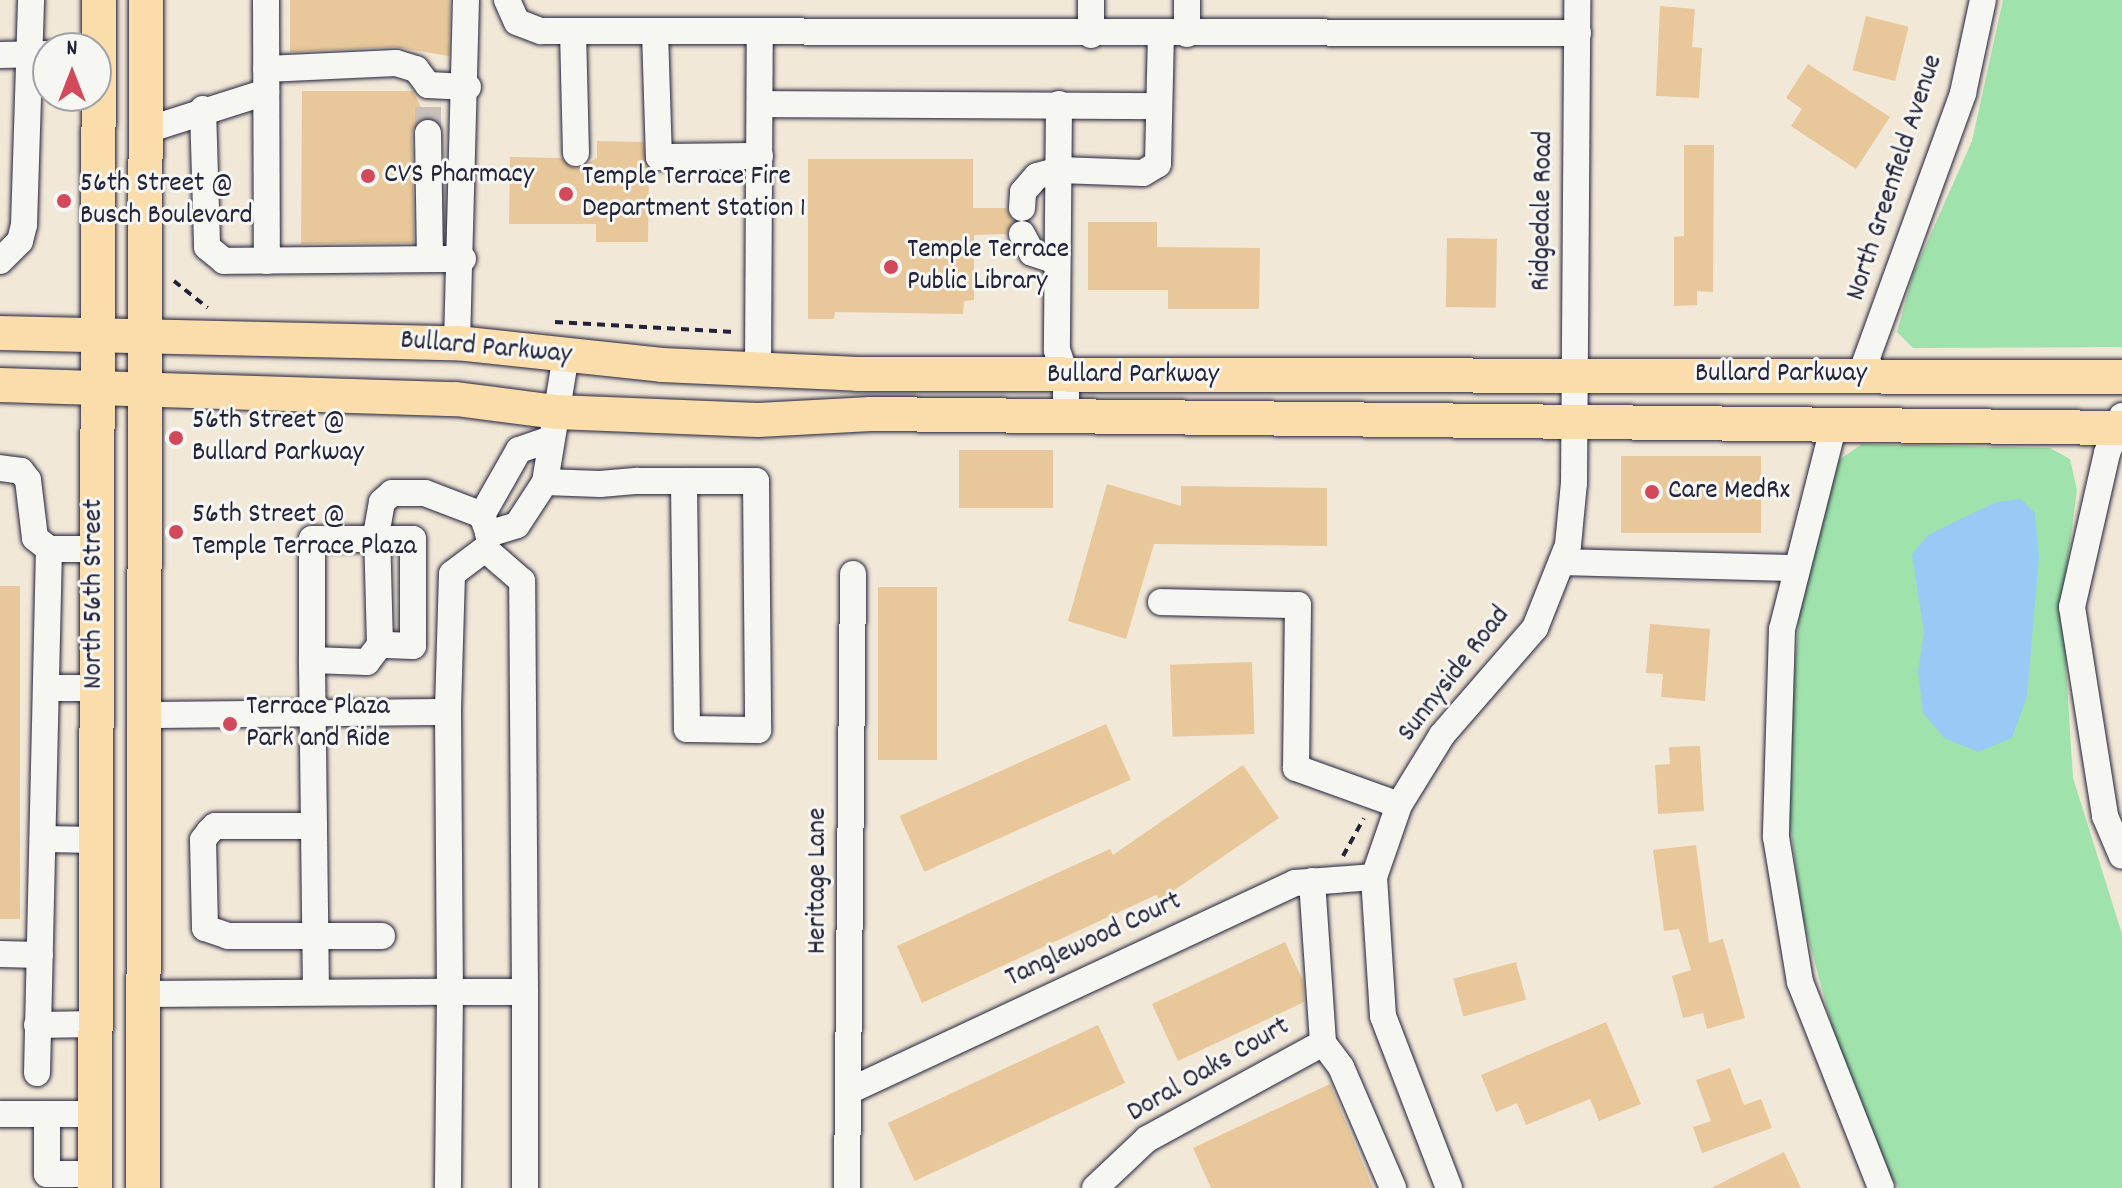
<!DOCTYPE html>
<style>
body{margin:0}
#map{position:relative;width:2122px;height:1188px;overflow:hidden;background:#f2e8d8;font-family:Dekko,sans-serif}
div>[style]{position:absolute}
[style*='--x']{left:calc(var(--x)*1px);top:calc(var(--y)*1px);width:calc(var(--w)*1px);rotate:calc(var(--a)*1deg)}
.green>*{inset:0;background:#a0e2ac}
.water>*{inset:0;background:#99caf6}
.building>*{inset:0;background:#e8c89a;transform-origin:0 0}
.minor-tunnel>*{height:26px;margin-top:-13px;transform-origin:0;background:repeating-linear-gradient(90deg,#c8c0b9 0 26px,transparent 0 39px)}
.path>*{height:4px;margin-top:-2px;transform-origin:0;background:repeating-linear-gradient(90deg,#22223b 0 8px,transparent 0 14px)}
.roads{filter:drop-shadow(0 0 2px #22223b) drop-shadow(0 0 2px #22223b)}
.minor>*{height:26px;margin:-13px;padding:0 13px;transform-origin:13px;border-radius:13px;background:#f6f6f2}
.major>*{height:34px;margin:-17px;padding:0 17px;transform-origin:17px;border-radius:17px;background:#faddab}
.dots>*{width:22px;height:22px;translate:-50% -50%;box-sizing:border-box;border:4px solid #f6f6f2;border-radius:50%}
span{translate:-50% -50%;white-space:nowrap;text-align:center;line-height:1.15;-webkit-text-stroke:6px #f6f6f2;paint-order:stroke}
.poi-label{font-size:28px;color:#22223b}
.left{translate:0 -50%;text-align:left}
.street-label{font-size:28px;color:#22223b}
.north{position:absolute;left:32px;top:32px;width:80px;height:80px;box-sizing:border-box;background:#f6f6f2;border:2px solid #a1a1a9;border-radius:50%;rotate:0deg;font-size:22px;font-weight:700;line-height:32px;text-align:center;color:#22223b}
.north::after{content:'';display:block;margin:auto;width:28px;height:36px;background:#d1495b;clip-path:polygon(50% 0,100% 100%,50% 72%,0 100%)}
</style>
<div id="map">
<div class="green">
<i style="clip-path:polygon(2003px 0,2122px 0,2122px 347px,1913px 348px,1897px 332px,1913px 274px,1972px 141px)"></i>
<i style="clip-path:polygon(1862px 444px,2050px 448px,2070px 459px,2077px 490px,2067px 567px,2066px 667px,2073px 778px,2122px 934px,2122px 1188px,1899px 1188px,1879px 1162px,1837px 1045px,1802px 915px,1785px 785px,1801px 597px,1839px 460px)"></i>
</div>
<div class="water">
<i style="clip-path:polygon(2021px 499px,2035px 513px,2039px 557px,2027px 696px,2012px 738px,1978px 752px,1944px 738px,1923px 713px,1918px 671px,1924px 633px,1912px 554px,1928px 535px,1996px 502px)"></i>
</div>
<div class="building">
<i style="clip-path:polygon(290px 0,450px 0,449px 56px,395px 47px,290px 52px)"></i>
<i style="clip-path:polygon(1660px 6px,1695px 9px,1692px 47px,1702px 48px,1699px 98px,1656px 96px)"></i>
<i style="left:1866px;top:16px;width:44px;height:56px;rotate:14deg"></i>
<i style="clip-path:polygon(1808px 64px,1890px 117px,1856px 169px,1791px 126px,1802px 109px,1786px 98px)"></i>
<i style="clip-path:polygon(302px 91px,413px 91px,421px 107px,437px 107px,437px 120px,420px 119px,412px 132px,414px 243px,301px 244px)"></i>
<i style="clip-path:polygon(597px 141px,643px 142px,649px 169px,648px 242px,596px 242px,596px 224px,509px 224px,510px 157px,561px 158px,577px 169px,597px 158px)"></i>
<i style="clip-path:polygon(1684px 145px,1714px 145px,1713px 292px,1697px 291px,1697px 305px,1674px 306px,1674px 237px,1684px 236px)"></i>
<i style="clip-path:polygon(808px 159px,973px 159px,973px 208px,1006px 208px,1013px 221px,1006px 234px,974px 235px,974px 300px,964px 301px,963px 314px,835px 312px,834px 319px,808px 319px)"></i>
<i style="clip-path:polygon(1088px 222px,1157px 222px,1157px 247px,1260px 248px,1259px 309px,1168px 309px,1168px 290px,1088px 290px)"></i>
<i style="left:1447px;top:238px;width:50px;height:69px;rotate:1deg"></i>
<i style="left:959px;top:450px;width:94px;height:58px"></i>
<i style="left:1621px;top:456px;width:140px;height:77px"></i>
<i style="clip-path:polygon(1107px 484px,1181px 506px,1181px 486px,1327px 488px,1327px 546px,1154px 544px,1126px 639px,1068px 621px)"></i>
<i style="left:0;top:586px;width:20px;height:333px"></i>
<i style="left:878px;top:587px;width:59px;height:173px"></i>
<i style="clip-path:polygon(1650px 624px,1710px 629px,1705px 701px,1661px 697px,1663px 674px,1646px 673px)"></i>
<i style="left:1252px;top:662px;width:72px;height:82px;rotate:88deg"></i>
<i style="left:1106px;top:724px;width:61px;height:226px;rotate:66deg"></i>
<i style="clip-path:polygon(1700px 746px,1704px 811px,1658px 814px,1655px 765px,1670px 764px,1669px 747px)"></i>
<i style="clip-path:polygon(1243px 765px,1279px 818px,1160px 900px,1156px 895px,922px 1003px,897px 946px,1110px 849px,1113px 855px)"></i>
<i style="clip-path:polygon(1696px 845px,1709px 943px,1723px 939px,1745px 1018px,1707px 1029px,1703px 1013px,1683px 1018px,1672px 976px,1691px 970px,1679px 929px,1664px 931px,1653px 850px)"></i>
<i style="clip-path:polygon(1285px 942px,1303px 981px,1304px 1002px,1178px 1061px,1152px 1004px)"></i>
<i style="left:1516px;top:962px;width:39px;height:65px;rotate:75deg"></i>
<i style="clip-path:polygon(1606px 1022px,1641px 1104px,1599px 1121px,1590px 1099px,1526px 1125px,1517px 1103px,1496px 1112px,1481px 1075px)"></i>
<i style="left:1098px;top:1025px;width:64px;height:232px;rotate:65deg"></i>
<i style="clip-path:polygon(1730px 1068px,1744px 1105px,1761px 1099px,1772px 1128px,1702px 1153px,1693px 1127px,1711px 1121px,1696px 1080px)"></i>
<i style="clip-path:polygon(1330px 1084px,1373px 1188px,1211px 1188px,1193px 1148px)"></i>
<i style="clip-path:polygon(1784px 1152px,1801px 1188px,1711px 1188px,1782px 1153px)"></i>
</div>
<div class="minor-tunnel">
<i style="--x:428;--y:107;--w:26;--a:90"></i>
</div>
<div class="path">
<i style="--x:174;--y:281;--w:43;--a:38.5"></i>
<i style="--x:555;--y:322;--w:179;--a:3.2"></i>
<i style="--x:1343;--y:856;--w:43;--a:-61.1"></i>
</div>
<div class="roads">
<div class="minor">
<i style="--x:266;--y:0;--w:261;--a:89.8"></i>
<i style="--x:507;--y:0;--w:24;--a:66"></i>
<i style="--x:517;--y:22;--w:26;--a:21"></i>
<i style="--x:541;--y:31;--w:1037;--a:0.11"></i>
<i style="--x:1091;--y:0;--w:35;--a:90"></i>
<i style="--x:1187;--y:0;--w:34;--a:90"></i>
<i style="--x:573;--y:31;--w:122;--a:88.6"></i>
<i style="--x:655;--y:32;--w:125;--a:88.2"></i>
<i style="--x:659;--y:157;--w:101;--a:-0.6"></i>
<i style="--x:0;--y:55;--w:48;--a:-1.2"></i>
<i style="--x:266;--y:69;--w:130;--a:-2.6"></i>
<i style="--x:396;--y:63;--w:21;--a:17"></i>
<i style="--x:416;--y:69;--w:20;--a:53"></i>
<i style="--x:428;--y:85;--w:40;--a:2.9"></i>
<i style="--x:760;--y:104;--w:399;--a:0.3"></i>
<i style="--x:1059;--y:104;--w:246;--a:90.5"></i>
<i style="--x:1057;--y:350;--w:28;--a:71"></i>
<i style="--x:1066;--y:376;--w:41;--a:90"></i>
<i style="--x:203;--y:109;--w:138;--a:88.3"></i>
<i style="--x:207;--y:247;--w:22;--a:39"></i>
<i style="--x:224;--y:261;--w:239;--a:-0.5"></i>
<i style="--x:147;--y:130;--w:125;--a:-17.7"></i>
<i style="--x:428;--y:133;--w:126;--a:89.1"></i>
<i style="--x:1022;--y:208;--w:16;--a:-86"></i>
<i style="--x:1023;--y:192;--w:21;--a:-49"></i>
<i style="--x:1037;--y:176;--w:23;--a:-15"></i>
<i style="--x:1059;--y:170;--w:84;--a:2"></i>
<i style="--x:1143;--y:173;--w:17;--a:-31"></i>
<i style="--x:1158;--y:164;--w:130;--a:-88.7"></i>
<i style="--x:1022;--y:234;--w:21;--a:62"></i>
<i style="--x:1032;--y:253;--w:26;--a:18"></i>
<i style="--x:0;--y:261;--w:28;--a:-45"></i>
<i style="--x:20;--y:241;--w:16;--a:-76"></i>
<i style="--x:24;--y:225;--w:225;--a:-88.2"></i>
<i style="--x:457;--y:343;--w:343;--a:-88.5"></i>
<i style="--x:758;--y:369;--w:334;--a:-89.7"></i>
<i style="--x:1861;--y:374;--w:299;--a:-70"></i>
<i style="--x:1963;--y:93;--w:95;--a:-77.9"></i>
<i style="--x:2122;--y:416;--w:40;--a:112"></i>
<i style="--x:2107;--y:453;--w:158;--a:102.8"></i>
<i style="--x:2072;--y:607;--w:212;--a:81"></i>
<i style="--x:2105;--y:816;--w:43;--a:67"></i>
<i style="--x:1834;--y:424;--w:211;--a:104.2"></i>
<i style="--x:1782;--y:629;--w:208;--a:91.7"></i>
<i style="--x:1776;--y:837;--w:147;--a:80.6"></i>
<i style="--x:1800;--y:982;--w:221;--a:68.5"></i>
<i style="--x:0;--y:468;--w:21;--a:8"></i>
<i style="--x:21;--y:471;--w:11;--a:52"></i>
<i style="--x:28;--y:480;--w:58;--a:83.1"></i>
<i style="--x:35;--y:538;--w:18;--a:38"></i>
<i style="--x:49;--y:549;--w:46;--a:0"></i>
<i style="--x:545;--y:482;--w:55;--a:2.1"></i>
<i style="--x:600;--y:484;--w:38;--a:-5"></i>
<i style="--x:638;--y:481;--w:118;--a:0"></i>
<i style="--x:756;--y:481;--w:249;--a:89.5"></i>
<i style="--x:758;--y:730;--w:71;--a:-179.2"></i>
<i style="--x:687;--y:729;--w:248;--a:-90.7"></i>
<i style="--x:487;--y:529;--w:15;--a:-110"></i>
<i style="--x:482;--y:515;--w:75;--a:-60.4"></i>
<i style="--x:519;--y:450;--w:31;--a:-19"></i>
<i style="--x:488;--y:534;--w:30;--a:-17"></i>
<i style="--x:517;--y:525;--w:51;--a:-56.9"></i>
<i style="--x:545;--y:482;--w:129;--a:-80.6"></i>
<i style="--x:1563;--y:562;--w:234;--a:1.5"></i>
<i style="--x:1161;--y:602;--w:137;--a:1.3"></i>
<i style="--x:1298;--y:605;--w:163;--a:90.7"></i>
<i style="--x:1296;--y:768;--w:109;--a:19.8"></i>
<i style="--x:312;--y:660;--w:121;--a:-90"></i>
<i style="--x:312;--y:539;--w:101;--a:0"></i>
<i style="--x:413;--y:539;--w:107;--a:90"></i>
<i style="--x:413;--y:646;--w:33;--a:-178"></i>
<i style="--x:46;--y:688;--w:49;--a:0"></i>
<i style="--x:144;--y:715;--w:304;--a:-0.6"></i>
<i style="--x:314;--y:826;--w:99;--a:180"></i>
<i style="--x:215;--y:826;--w:8;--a:135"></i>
<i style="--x:209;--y:832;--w:10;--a:127"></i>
<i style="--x:203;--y:840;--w:88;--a:88.7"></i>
<i style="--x:205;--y:928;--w:24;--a:19"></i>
<i style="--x:228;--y:936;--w:154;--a:0"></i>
<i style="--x:44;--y:839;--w:51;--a:1.1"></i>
<i style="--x:1312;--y:881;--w:162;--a:86.1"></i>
<i style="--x:1323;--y:1043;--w:30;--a:53"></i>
<i style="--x:1341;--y:1067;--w:132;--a:66.7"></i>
<i style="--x:0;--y:954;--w:40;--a:1.4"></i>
<i style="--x:316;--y:992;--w:332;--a:-90.7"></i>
<i style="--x:312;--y:660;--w:55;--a:2.1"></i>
<i style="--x:367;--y:662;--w:21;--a:-53"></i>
<i style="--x:380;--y:645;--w:115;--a:-91.5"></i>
<i style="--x:377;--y:530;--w:28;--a:-80"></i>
<i style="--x:382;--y:502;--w:13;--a:-42"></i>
<i style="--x:392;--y:493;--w:33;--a:0"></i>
<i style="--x:425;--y:493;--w:61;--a:21.1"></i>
<i style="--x:525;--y:992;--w:196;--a:90"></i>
<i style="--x:143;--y:994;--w:307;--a:-0.4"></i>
<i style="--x:450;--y:992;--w:75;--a:0"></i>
<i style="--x:525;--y:992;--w:411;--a:-90.4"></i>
<i style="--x:522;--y:581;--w:49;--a:-139.1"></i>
<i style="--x:485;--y:549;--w:41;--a:142.9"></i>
<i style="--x:452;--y:574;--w:138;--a:91.7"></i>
<i style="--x:448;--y:712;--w:280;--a:89.6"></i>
<i style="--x:450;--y:992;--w:196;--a:90.6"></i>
<i style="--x:37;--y:1025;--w:59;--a:-1"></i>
<i style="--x:37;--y:1073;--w:524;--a:-88.69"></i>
<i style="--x:849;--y:1091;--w:492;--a:-25"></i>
<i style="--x:1295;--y:883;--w:79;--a:-4.3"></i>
<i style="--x:0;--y:1114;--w:96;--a:0"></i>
<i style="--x:47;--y:1114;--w:60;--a:90"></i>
<i style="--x:47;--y:1174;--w:48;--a:0"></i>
<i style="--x:847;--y:1188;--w:614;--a:-89.44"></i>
<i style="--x:1095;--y:1188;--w:71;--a:-43.3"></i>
<i style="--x:1147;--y:1139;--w:200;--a:-28.6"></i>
<i style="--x:1449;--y:1188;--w:184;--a:-111"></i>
<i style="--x:1383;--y:1016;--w:139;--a:-93.7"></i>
<i style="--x:1374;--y:877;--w:76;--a:-70.9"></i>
<i style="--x:1399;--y:805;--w:82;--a:-58.4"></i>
<i style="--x:1442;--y:735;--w:142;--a:-49"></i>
<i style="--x:1535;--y:628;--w:89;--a:-68.3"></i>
<i style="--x:1568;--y:545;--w:62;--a:-84.5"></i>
<i style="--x:1574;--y:483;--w:483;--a:-89.6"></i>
</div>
<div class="major">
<i style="--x:0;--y:333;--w:457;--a:1.3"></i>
<i style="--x:457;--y:343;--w:206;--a:6.1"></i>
<i style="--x:662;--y:365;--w:196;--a:2.6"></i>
<i style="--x:858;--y:374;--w:1264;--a:0.14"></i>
<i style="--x:0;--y:385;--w:456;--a:1.8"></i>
<i style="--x:456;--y:399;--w:101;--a:7.4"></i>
<i style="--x:556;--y:412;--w:202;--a:2.3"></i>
<i style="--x:758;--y:420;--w:113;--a:-3"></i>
<i style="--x:871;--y:414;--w:1251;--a:0.64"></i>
<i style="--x:95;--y:1188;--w:1188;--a:-89.81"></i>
<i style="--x:143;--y:1188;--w:1188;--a:-89.86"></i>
</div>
</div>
<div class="dots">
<i style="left:368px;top:176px;background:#d1495b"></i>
<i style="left:566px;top:194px;background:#d1495b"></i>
<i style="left:64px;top:201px;background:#d1495b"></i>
<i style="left:891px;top:267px;background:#d1495b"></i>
<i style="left:176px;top:438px;background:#d1495b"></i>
<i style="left:1652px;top:492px;background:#d1495b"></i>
<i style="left:176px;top:532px;background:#d1495b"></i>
<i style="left:230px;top:724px;background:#d1495b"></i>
</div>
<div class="poi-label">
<span class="left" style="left:384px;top:176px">CVS Pharmacy</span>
<span class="left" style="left:582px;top:194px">Temple Terrace Fire<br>Department Station 1</span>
<span class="left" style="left:80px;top:201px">56th Street @<br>Busch Boulevard</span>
<span class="left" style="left:907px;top:267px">Temple Terrace<br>Public Library</span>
<span class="left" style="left:192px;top:438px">56th Street @<br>Bullard Parkway</span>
<span class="left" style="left:1668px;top:492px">Care MedRx</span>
<span class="left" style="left:192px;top:532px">56th Street @<br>Temple Terrace Plaza</span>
<span class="left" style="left:246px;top:724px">Terrace Plaza<br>Park and Ride</span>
</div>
<div class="street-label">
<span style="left:1896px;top:178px;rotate:-72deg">North Greenfield Avenue</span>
<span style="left:1544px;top:211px;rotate:-89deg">Ridgedale Road</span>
<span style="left:486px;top:349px;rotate:5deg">Bullard Parkway</span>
<span style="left:1781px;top:375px">Bullard Parkway</span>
<span style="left:1133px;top:376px">Bullard Parkway</span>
<span style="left:95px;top:594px;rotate:-90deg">North 56th Street</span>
<span style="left:1455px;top:675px;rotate:-52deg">Sunnyside Road</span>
<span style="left:819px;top:881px;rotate:-90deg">Heritage Lane</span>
<span style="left:1094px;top:941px;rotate:-25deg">Tanglewood Court</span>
<span style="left:1209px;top:1071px;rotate:-30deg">Doral Oaks Court</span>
</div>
<div class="north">N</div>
</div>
